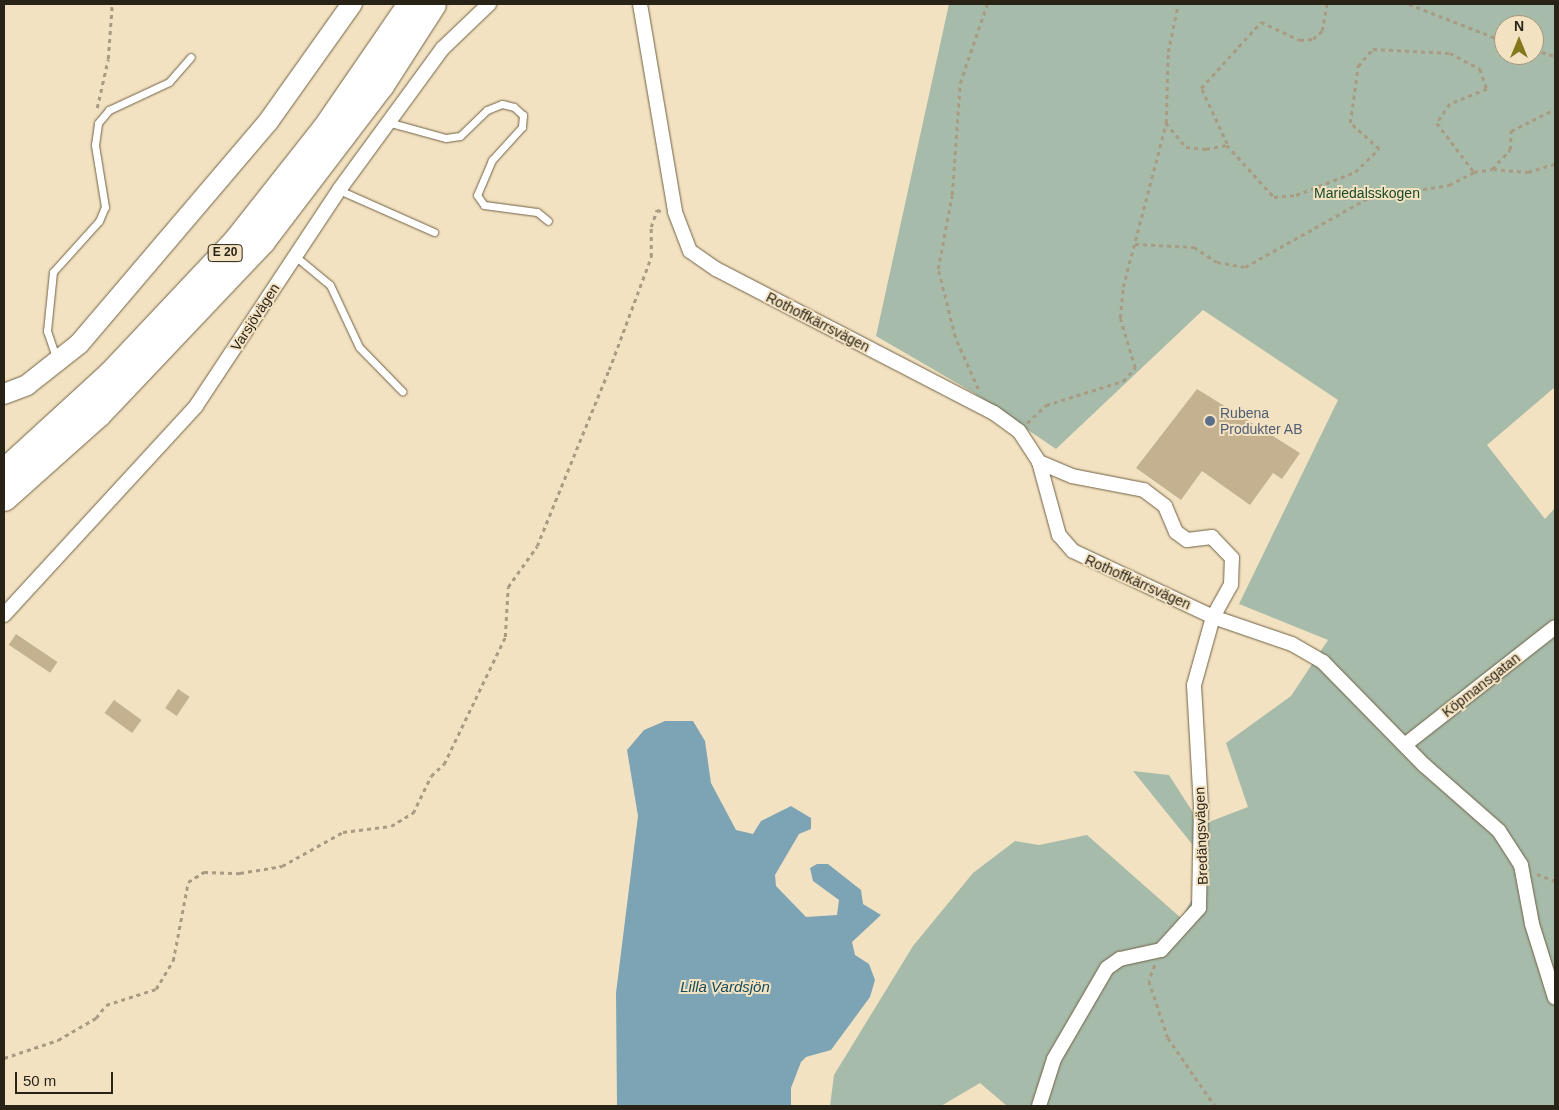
<!DOCTYPE html>
<meta charset="utf-8">
<style>
body{margin:0}
#map{position:relative;width:1559px;height:1110px;overflow:hidden;background:#f3e2c1;font-family:Helvetica,sans-serif}
div>[style]{position:absolute}
[style*='--x']{left:calc(var(--x)*1px);top:calc(var(--y)*1px);width:calc(var(--w)*1px);rotate:calc(var(--a)*1deg)}
.green>*{inset:0;background:#a6bbaa}
.water>*{inset:0;background:#7ca4b4}
.building>*{inset:0;background:#c3b190;transform-origin:0 0}
.path>*{height:2.5px;margin-top:-1.25px;transform-origin:0;background:repeating-linear-gradient(90deg,#a89b82 0 4px,transparent 0 8px)}
.roads{filter:drop-shadow(0 0 1px #706144) drop-shadow(0 0 1px #706144)}
.lane>*{height:7px;margin:-3.5px;padding:0 3.5px;transform-origin:3.5px;border-radius:3.5px;background:#fff}
.street>*{height:14px;margin:-7px;padding:0 7px;transform-origin:7px;border-radius:7px;background:#fff}
.secondary>*{height:20px;margin:-10px;padding:0 10px;transform-origin:10px;border-radius:10px;background:#fff}
.highway>*{height:25px;margin:-12.5px;padding:0 12.5px;transform-origin:12.5px;border-radius:12.5px;background:#fff}
.dots>*{width:14px;height:14px;translate:-50% -50%;box-sizing:border-box;border:2px solid #f3e2c1;border-radius:50%}
span{translate:-50% -50%;white-space:nowrap;text-align:center;line-height:1.15;-webkit-text-stroke:4px #f3e2c1;paint-order:stroke}
.shield-label span{padding:1px 4px;background:#f3e2c1;border:1px solid;border-radius:4px;-webkit-text-stroke-width:0}
.shield-label{font-size:12px;color:#292317;font-weight:700}
.park-label{font-size:14px;color:#174927}
.street-label{font-size:14px;color:#292317}
.service-label{font-size:14px;color:#4e5e75}
.left{translate:0 -50%;text-align:left}
.water-label{font-size:15px;color:#124a5c;font-style:italic}
.frame{position:absolute;inset:0;border:5px solid #292317;pointer-events:none}
.north{position:absolute;left:1494px;top:15px;width:50px;height:50px;box-sizing:border-box;background:#f3e2c1;border:1px solid #a2967d;border-radius:50%;rotate:0deg;font-size:14px;font-weight:700;line-height:20px;text-align:center;color:#292317}
.north::after{content:'';display:block;margin:auto;width:18px;height:22px;background:#82771a;clip-path:polygon(50% 0,100% 100%,50% 72%,0 100%)}
.scale{position:absolute;left:15px;top:1072px;width:98px;height:22px;box-sizing:border-box;border:2px solid #292317;border-top:0;padding-left:6px;font-size:15px;line-height:18px;white-space:nowrap;color:#292317;-webkit-text-stroke:4px #f3e2c1;paint-order:stroke}
</style>
<div id="map">
<div class="green">
<i style="clip-path:polygon(evenodd,949px 4px,1555px 4px,1555px 387px,1487px 445px,1545px 519px,1555px 508px,1555px 1106px,1007px 1106px,980px 1083px,941px 1106px,830px 1106px,834px 1075px,913px 946px,973px 873px,1015px 841px,1039px 845px,1087px 835px,1181px 918px,1197px 891px,1192px 844px,1133px 771px,1169px 775px,1201px 825px,1248px 807px,1226px 743px,1291px 696px,1328px 640px,1239px 604px,1338px 400px,1203px 310px,1056px 449px,974px 393px,876px 336px,949px 4px,1504px 25px,1534px 25px,1534px 55px,1504px 55px,1504px 25px)"></i>
</div>
<div class="water">
<i style="clip-path:polygon(665px 721px,693px 721px,705px 741px,711px 783px,736px 830px,753px 834px,761px 821px,791px 806px,811px 818px,811px 829px,799px 834px,775px 875px,776px 886px,806px 917px,837px 915px,839px 900px,813px 881px,810px 868px,817px 864px,828px 864px,861px 890px,863px 904px,881px 915px,852px 942px,855px 955px,869px 964px,875px 980px,870px 997px,831px 1050px,806px 1057px,801px 1062px,791px 1088px,791px 1106px,617px 1106px,616px 993px,638px 816px,627px 750px,644px 730px)"></i>
</div>
<div class="building">
<i style="clip-path:polygon(1197px 389px,1300px 453px,1282px 479px,1273px 473px,1250px 505px,1202px 471px,1181px 500px,1136px 468px)"></i>
<i style="left:16px;top:634px;width:50px;height:13px;rotate:34deg"></i>
<i style="left:178px;top:689px;width:14px;height:23px;rotate:34deg"></i>
<i style="left:114px;top:700px;width:34px;height:16px;rotate:36deg"></i>
</div>
<div class="path">
<i style="--x:1409;--y:4;--w:102;--a:21.3"></i>
<i style="--x:1534;--y:50;--w:22;--a:16"></i>
<i style="--x:97;--y:108;--w:50;--a:-77.3"></i>
<i style="--x:108;--y:59;--w:55;--a:-85.8"></i>
<i style="--x:1166;--y:123;--w:31;--a:50"></i>
<i style="--x:1186;--y:147;--w:20;--a:6"></i>
<i style="--x:1206;--y:149;--w:21;--a:-11"></i>
<i style="--x:1227;--y:145;--w:70;--a:47.9"></i>
<i style="--x:1274;--y:197;--w:22;--a:-5"></i>
<i style="--x:1296;--y:195;--w:63;--a:-21.3"></i>
<i style="--x:1355;--y:172;--w:33;--a:-44"></i>
<i style="--x:1379;--y:149;--w:39;--a:-138"></i>
<i style="--x:1350;--y:123;--w:58;--a:-82"></i>
<i style="--x:1358;--y:66;--w:23;--a:-49"></i>
<i style="--x:1373;--y:49;--w:77;--a:3"></i>
<i style="--x:1450;--y:53;--w:34;--a:28"></i>
<i style="--x:1480;--y:69;--w:21;--a:71"></i>
<i style="--x:1487;--y:89;--w:40;--a:158"></i>
<i style="--x:1450;--y:104;--w:23;--a:124"></i>
<i style="--x:1437;--y:123;--w:61;--a:52.9"></i>
<i style="--x:1474;--y:172;--w:18;--a:-9"></i>
<i style="--x:1492;--y:169;--w:26;--a:-47"></i>
<i style="--x:1510;--y:150;--w:19;--a:-87"></i>
<i style="--x:1511;--y:131;--w:49;--a:-26.6"></i>
<i style="--x:1227;--y:144;--w:62;--a:-114.9"></i>
<i style="--x:1201;--y:88;--w:89;--a:-47.7"></i>
<i style="--x:1261;--y:22;--w:43;--a:24.8"></i>
<i style="--x:1300;--y:40;--w:13;--a:-4"></i>
<i style="--x:1313;--y:39;--w:12;--a:-42"></i>
<i style="--x:1322;--y:31;--w:27;--a:-80"></i>
<i style="--x:1493;--y:169;--w:35;--a:5"></i>
<i style="--x:1528;--y:172;--w:28;--a:-17"></i>
<i style="--x:1135;--y:244;--w:59;--a:2.9"></i>
<i style="--x:1194;--y:247;--w:27;--a:33"></i>
<i style="--x:1217;--y:262;--w:28;--a:10"></i>
<i style="--x:1245;--y:267;--w:141;--a:-29.3"></i>
<i style="--x:1368;--y:198;--w:82;--a:-9.1"></i>
<i style="--x:1449;--y:185;--w:28;--a:-27"></i>
<i style="--x:978;--y:389;--w:57;--a:-113.9"></i>
<i style="--x:955;--y:337;--w:70;--a:-104"></i>
<i style="--x:938;--y:269;--w:75;--a:-79.3"></i>
<i style="--x:952;--y:195;--w:112;--a:-85.9"></i>
<i style="--x:960;--y:83;--w:83;--a:-71.1"></i>
<i style="--x:1027;--y:423;--w:26;--a:-43"></i>
<i style="--x:1046;--y:405;--w:81;--a:-17.3"></i>
<i style="--x:1123;--y:381;--w:18;--a:-47"></i>
<i style="--x:1135;--y:368;--w:52;--a:-106.7"></i>
<i style="--x:1120;--y:318;--w:31;--a:-84"></i>
<i style="--x:1123;--y:287;--w:170;--a:-75.3"></i>
<i style="--x:1166;--y:123;--w:71;--a:-88.4"></i>
<i style="--x:1168;--y:52;--w:49;--a:-78.2"></i>
<i style="--x:1537;--y:874;--w:19;--a:21"></i>
<i style="--x:1155;--y:965;--w:17;--a:111"></i>
<i style="--x:1149;--y:981;--w:60;--a:71.6"></i>
<i style="--x:1168;--y:1038;--w:83;--a:55.3"></i>
<i style="--x:4;--y:1058;--w:57;--a:-18.4"></i>
<i style="--x:58;--y:1040;--w:44;--a:-30.1"></i>
<i style="--x:96;--y:1018;--w:16;--a:-52"></i>
<i style="--x:106;--y:1005;--w:52;--a:-17.7"></i>
<i style="--x:156;--y:989;--w:33;--a:-59"></i>
<i style="--x:173;--y:961;--w:80;--a:-79.2"></i>
<i style="--x:188;--y:882;--w:19;--a:-32"></i>
<i style="--x:204;--y:872;--w:36;--a:2"></i>
<i style="--x:240;--y:873;--w:43;--a:-9.5"></i>
<i style="--x:282;--y:866;--w:70;--a:-29.1"></i>
<i style="--x:343;--y:832;--w:48;--a:-7.1"></i>
<i style="--x:391;--y:826;--w:26;--a:-31"></i>
<i style="--x:413;--y:813;--w:41;--a:-64.1"></i>
<i style="--x:431;--y:776;--w:18;--a:-43"></i>
<i style="--x:444;--y:764;--w:141;--a:-64.3"></i>
<i style="--x:505;--y:637;--w:50;--a:-86.6"></i>
<i style="--x:508;--y:587;--w:50;--a:-54.7"></i>
<i style="--x:537;--y:546;--w:190;--a:-67.8"></i>
<i style="--x:609;--y:370;--w:121;--a:-69.6"></i>
<i style="--x:651;--y:257;--w:30;--a:-90"></i>
<i style="--x:651;--y:227;--w:18;--a:-71"></i>
<i style="--x:657;--y:210;--w:4;--a:14"></i>
</div>
<div class="roads">
<div class="lane">
<i style="--x:391;--y:123;--w:57;--a:15.3"></i>
<i style="--x:446;--y:138;--w:14;--a:-8"></i>
<i style="--x:460;--y:136;--w:37;--a:-44"></i>
<i style="--x:487;--y:110;--w:16;--a:-22"></i>
<i style="--x:502;--y:104;--w:12;--a:14"></i>
<i style="--x:514;--y:107;--w:12;--a:42"></i>
<i style="--x:523;--y:115;--w:12;--a:95"></i>
<i style="--x:522;--y:127;--w:45;--a:132.3"></i>
<i style="--x:492;--y:160;--w:38;--a:113"></i>
<i style="--x:477;--y:195;--w:12;--a:55"></i>
<i style="--x:484;--y:205;--w:53;--a:7.5"></i>
<i style="--x:537;--y:212;--w:14;--a:39"></i>
<i style="--x:339;--y:190;--w:104;--a:23.9"></i>
<i style="--x:295;--y:256;--w:45;--a:39.6"></i>
<i style="--x:330;--y:285;--w:68;--a:64.9"></i>
<i style="--x:359;--y:347;--w:62;--a:45.7"></i>
<i style="--x:57;--y:360;--w:31;--a:-109"></i>
<i style="--x:47;--y:331;--w:59;--a:-84.2"></i>
<i style="--x:53;--y:272;--w:69;--a:-48"></i>
<i style="--x:99;--y:221;--w:15;--a:-67"></i>
<i style="--x:105;--y:207;--w:63;--a:-99.2"></i>
<i style="--x:95;--y:145;--w:22;--a:-82"></i>
<i style="--x:98;--y:123;--w:17;--a:-50"></i>
<i style="--x:109;--y:110;--w:66;--a:-25"></i>
<i style="--x:169;--y:82;--w:33;--a:-49"></i>
</div>
<div class="street">
<i style="--x:640;--y:4;--w:211;--a:80.4"></i>
<i style="--x:675;--y:212;--w:42;--a:69"></i>
<i style="--x:690;--y:251;--w:32;--a:35"></i>
<i style="--x:716;--y:269;--w:313;--a:27.4"></i>
<i style="--x:994;--y:413;--w:31;--a:36"></i>
<i style="--x:1019;--y:431;--w:37;--a:57"></i>
<i style="--x:1039;--y:462;--w:76;--a:74.7"></i>
<i style="--x:1059;--y:535;--w:21;--a:49"></i>
<i style="--x:1073;--y:551;--w:155;--a:25.2"></i>
<i style="--x:1213;--y:617;--w:83;--a:18.9"></i>
<i style="--x:1292;--y:644;--w:36;--a:30"></i>
<i style="--x:1323;--y:662;--w:144;--a:45.6"></i>
<i style="--x:1424;--y:765;--w:100;--a:41.3"></i>
<i style="--x:1499;--y:831;--w:40;--a:57.1"></i>
<i style="--x:1521;--y:865;--w:60;--a:79.4"></i>
<i style="--x:1532;--y:924;--w:77;--a:72.7"></i>
<i style="--x:4;--y:615;--w:284;--a:-47.4"></i>
<i style="--x:196;--y:406;--w:259;--a:-56.5"></i>
<i style="--x:339;--y:190;--w:176;--a:-53.8"></i>
<i style="--x:443;--y:48;--w:64;--a:-43.7"></i>
<i style="--x:1406;--y:744;--w:189;--a:-38.1"></i>
<i style="--x:1039;--y:1106;--w:49;--a:-72.3"></i>
<i style="--x:1054;--y:1059;--w:105;--a:-59.8"></i>
<i style="--x:1107;--y:968;--w:16;--a:-35"></i>
<i style="--x:1120;--y:959;--w:42;--a:-12.4"></i>
<i style="--x:1161;--y:950;--w:57;--a:-47.9"></i>
<i style="--x:1199;--y:908;--w:101;--a:-88.9"></i>
<i style="--x:1201;--y:807;--w:122;--a:-93.3"></i>
<i style="--x:1194;--y:685;--w:71;--a:-74.4"></i>
<i style="--x:1213;--y:617;--w:37;--a:-61"></i>
<i style="--x:1231;--y:585;--w:27;--a:-88"></i>
<i style="--x:1232;--y:558;--w:29;--a:-134"></i>
<i style="--x:1212;--y:537;--w:25;--a:173"></i>
<i style="--x:1187;--y:540;--w:14;--a:-144"></i>
<i style="--x:1176;--y:532;--w:28;--a:-113"></i>
<i style="--x:1165;--y:506;--w:26;--a:-143"></i>
<i style="--x:1144;--y:490;--w:73;--a:-169"></i>
<i style="--x:1072;--y:476;--w:36;--a:-157"></i>
</div>
<div class="secondary">
<i style="--x:4;--y:394;--w:25;--a:-21"></i>
<i style="--x:27;--y:385;--w:66;--a:-38.3"></i>
<i style="--x:79;--y:344;--w:292;--a:-49.6"></i>
<i style="--x:268;--y:122;--w:145;--a:-54.6"></i>
</div>
<div class="highway">
<i style="--x:4;--y:471;--w:144;--a:-42.5"></i>
<i style="--x:110;--y:374;--w:185;--a:-46.7"></i>
<i style="--x:237;--y:239;--w:140;--a:-51.7"></i>
<i style="--x:324;--y:129;--w:152;--a:-55.5"></i>
<i style="--x:4;--y:498;--w:127;--a:-41.8"></i>
<i style="--x:99;--y:413;--w:237;--a:-46.5"></i>
<i style="--x:262;--y:241;--w:196;--a:-52.7"></i>
<i style="--x:381;--y:85;--w:96;--a:-57.3"></i>
</div>
</div>
<div class="dots">
<i style="left:1210px;top:421px;background:#5c6f8a"></i>
</div>
<div class="shield-label">
<span style="left:225px;top:253px">E 20</span>
</div>
<div class="park-label">
<span style="left:1367px;top:193px">Mariedalsskogen</span>
</div>
<div class="street-label">
<span style="left:255px;top:317px;rotate:-57deg">Varsjövägen</span>
<span style="left:818px;top:322px;rotate:27deg">Rothoffkärrsvägen</span>
<span style="left:1138px;top:582px;rotate:24deg">Rothoffkärrsvägen</span>
<span style="left:1481px;top:685px;rotate:-38deg">Köpmansgatan</span>
<span style="left:1201px;top:836px;rotate:-92deg">Bredängsvägen</span>
</div>
<div class="service-label">
<span class="left" style="left:1220px;top:421px">Rubena<br>Produkter AB</span>
</div>
<div class="water-label">
<span style="left:725px;top:987px">Lilla Vardsjön</span>
</div>
<div class="frame"></div>
<div class="north">N</div>
<div class="scale">50 m</div>
</div>
